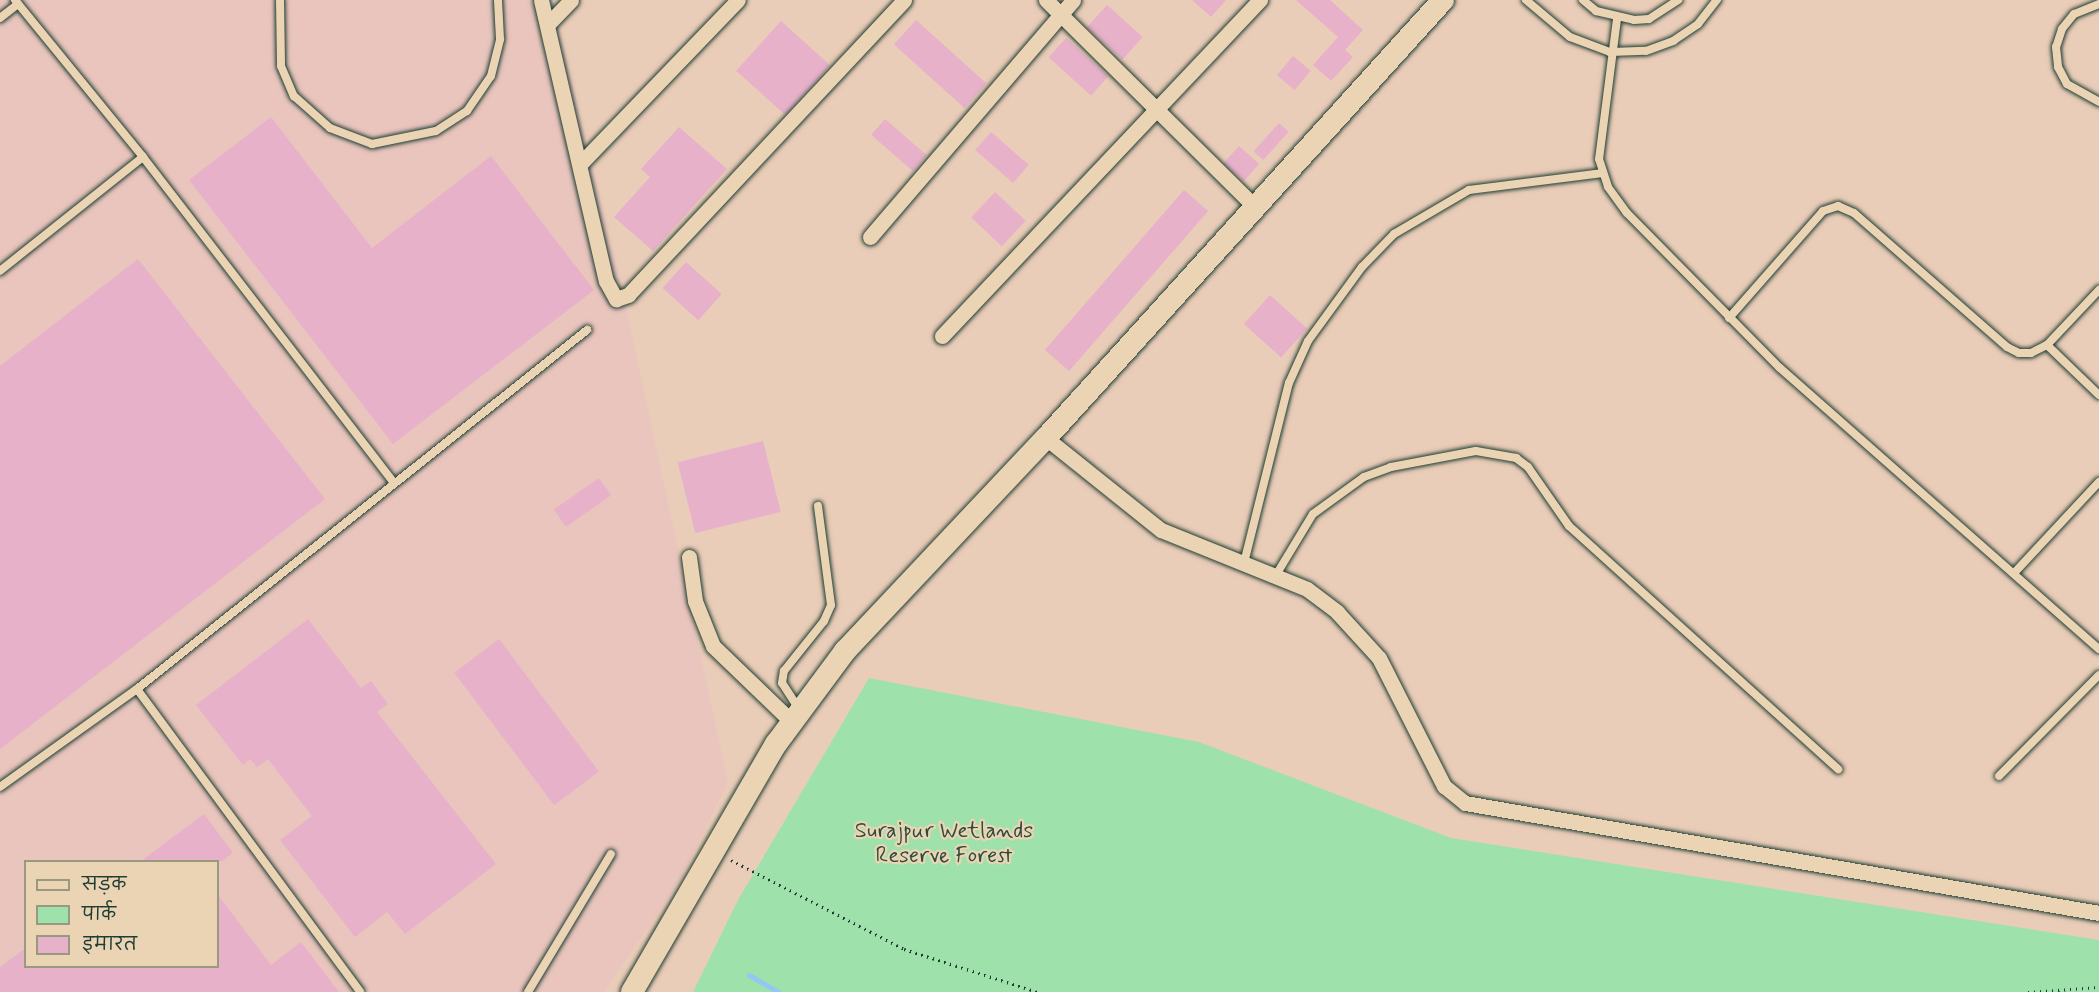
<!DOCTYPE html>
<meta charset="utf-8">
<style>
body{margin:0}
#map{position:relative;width:2099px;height:992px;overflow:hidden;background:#eacdb8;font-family:Mynerve,"Playpen Sans Deva",sans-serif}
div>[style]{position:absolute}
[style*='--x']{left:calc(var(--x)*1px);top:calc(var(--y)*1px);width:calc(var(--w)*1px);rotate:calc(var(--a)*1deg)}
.built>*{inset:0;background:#e9c5bd}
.green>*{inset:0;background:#9fe1ab}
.stream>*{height:5px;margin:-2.5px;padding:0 2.5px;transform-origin:2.5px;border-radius:2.5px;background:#96c6f2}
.building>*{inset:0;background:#e7b1ca;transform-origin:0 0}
.path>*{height:3px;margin-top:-1.5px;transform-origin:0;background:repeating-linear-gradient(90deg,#1f3d34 0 1.5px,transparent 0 6px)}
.roads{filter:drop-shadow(0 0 2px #1f3d34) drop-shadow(0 0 2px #1f3d34)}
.service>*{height:8px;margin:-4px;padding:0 4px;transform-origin:4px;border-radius:4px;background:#ebd4b3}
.minor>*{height:15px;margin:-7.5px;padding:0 7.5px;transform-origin:7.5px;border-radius:7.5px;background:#ebd4b3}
.secondary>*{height:22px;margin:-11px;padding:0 11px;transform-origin:11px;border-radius:11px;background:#ebd4b3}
span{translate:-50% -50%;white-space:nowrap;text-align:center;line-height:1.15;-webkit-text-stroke:4.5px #ebd4b3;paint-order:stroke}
.park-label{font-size:22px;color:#2c4d40}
.legend{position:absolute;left:24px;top:860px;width:195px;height:108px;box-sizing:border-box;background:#ebd4b3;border:2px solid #999880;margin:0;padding:8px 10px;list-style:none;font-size:18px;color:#1f3d34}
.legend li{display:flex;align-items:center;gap:12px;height:30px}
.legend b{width:30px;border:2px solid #999880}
</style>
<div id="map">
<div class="built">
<i style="clip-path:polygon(evenodd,0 0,552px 0,622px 288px,728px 783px,680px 880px,604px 992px,0 992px,0 0,26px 862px,218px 862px,218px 966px,26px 966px,26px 862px)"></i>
</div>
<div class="green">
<i style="clip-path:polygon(869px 678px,1199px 742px,1451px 838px,2099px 940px,2099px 992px,693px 992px,738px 900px)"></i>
</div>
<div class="stream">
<i style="--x:749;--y:975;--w:34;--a:30"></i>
</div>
<div class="building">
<i style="clip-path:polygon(1192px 0,1226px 0,1211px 17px)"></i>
<i style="clip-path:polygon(1296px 0,1330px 0,1363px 30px,1345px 50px,1353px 57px,1331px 81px,1313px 65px,1338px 37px)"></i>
<i style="left:1107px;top:5px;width:48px;height:30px;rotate:42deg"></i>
<i style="left:916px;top:20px;width:95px;height:33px;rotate:42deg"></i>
<i style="left:781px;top:21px;width:66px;height:67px;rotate:42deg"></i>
<i style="left:1066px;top:38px;width:57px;height:26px;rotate:42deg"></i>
<i style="left:1293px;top:56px;width:23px;height:25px;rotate:40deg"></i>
<i style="clip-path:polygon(271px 117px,372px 248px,491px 156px,594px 290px,393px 444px,189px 180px)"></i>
<i style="left:885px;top:119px;width:55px;height:21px;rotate:41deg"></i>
<i style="left:1279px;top:123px;width:13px;height:38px;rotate:42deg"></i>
<i style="clip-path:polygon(679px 127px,727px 169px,653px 251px,614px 217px,650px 177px,641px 169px)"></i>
<i style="left:991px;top:132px;width:50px;height:24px;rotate:41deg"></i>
<i style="left:1239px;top:146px;width:27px;height:23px;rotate:42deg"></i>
<i style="left:1184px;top:190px;width:32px;height:212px;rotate:41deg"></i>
<i style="left:995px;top:192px;width:42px;height:35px;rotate:43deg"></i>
<i style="clip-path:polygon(138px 259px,325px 499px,0 749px,0 366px)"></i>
<i style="left:686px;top:262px;width:48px;height:35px;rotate:42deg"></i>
<i style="left:1270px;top:295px;width:50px;height:39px;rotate:42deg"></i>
<i style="left:763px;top:441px;width:73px;height:88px;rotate:76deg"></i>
<i style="left:599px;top:478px;width:21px;height:55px;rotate:55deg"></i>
<i style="clip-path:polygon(308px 619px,361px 688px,371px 681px,388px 704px,377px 712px,496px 864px,405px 934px,387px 912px,355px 937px,280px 840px,312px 816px,268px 759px,257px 767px,250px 759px,243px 765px,196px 705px)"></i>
<i style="left:499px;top:639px;width:166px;height:56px;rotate:53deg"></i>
<i style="clip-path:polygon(204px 814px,233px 853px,222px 861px,141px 861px)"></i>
<i style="clip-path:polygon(218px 895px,271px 965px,301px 942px,339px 992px,0 992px,0 967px,26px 948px,26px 966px,218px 966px)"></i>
</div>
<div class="path">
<i style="--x:731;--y:860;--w:195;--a:27.2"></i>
<i style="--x:904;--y:949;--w:141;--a:17.8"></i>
<i style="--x:2028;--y:992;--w:71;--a:-4"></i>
</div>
<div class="roads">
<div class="service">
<i style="--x:15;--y:0;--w:203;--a:50.8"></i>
<i style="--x:143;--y:157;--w:411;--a:52.4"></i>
<i style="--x:280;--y:0;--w:66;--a:89.1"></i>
<i style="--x:281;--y:66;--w:33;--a:67"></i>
<i style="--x:294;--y:96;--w:48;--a:41.6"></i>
<i style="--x:330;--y:128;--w:45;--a:20.9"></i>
<i style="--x:372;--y:144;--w:65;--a:-11.5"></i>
<i style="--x:436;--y:131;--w:37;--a:-33"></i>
<i style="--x:467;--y:111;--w:42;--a:-55.6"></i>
<i style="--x:491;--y:76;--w:38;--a:-76"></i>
<i style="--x:500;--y:39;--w:39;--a:-93"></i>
<i style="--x:1526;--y:0;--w:57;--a:40.1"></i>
<i style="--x:1570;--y:37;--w:43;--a:20.6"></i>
<i style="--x:1610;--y:52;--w:36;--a:-2"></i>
<i style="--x:1646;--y:51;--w:29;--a:-20"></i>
<i style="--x:1673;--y:41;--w:30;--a:-34"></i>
<i style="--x:1698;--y:24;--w:31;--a:-52"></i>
<i style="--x:1583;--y:0;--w:17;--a:40"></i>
<i style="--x:1596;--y:11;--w:39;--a:13"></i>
<i style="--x:1634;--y:20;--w:15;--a:-4"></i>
<i style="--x:1649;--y:19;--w:35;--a:-33"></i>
<i style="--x:2099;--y:4;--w:27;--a:158"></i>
<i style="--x:2074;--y:14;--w:19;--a:129"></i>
<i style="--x:2062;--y:29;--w:19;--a:108"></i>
<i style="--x:2056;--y:47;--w:20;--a:84"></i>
<i style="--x:2058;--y:67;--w:19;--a:62"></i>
<i style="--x:2067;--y:84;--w:37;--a:29"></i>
<i style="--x:0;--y:18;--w:23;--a:-38"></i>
<i style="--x:1617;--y:19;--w:141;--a:97.3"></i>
<i style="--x:1599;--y:159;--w:29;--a:72"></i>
<i style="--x:1608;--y:187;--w:32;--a:54"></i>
<i style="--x:1627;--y:213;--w:218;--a:45.4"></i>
<i style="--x:1780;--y:368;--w:425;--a:41.4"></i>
<i style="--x:0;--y:271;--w:183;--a:-38.6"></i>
<i style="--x:1729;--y:318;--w:142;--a:-48.7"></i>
<i style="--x:1823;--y:211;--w:16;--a:-18"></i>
<i style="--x:1838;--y:206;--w:17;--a:24"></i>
<i style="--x:1854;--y:213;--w:203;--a:41.2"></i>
<i style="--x:2007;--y:347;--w:13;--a:27"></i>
<i style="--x:2019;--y:353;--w:12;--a:0"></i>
<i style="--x:2031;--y:353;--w:18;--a:-27"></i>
<i style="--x:2047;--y:345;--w:76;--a:-46.6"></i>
<i style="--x:2047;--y:345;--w:72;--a:43.9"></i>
<i style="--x:1244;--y:563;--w:186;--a:-76"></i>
<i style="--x:1289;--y:383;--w:46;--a:-65.7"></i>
<i style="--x:1308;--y:341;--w:92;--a:-53.9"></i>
<i style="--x:1362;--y:267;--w:46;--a:-45.9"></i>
<i style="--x:1394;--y:234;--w:87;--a:-30.4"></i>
<i style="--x:1469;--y:190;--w:135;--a:-7.2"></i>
<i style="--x:2016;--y:571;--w:122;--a:-47"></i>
<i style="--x:1276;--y:575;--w:71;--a:-58.8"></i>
<i style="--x:1313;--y:514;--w:63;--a:-36"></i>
<i style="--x:1364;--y:477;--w:29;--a:-20"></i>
<i style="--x:1391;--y:467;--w:86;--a:-10.7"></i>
<i style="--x:1476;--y:451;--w:41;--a:9.9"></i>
<i style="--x:1516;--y:458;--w:15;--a:37"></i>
<i style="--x:1528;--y:467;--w:72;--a:55.2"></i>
<i style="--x:1569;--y:526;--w:363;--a:42.1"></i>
<i style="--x:137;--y:689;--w:376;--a:53.6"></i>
<i style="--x:799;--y:709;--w:31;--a:-123"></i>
<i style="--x:782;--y:683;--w:12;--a:-81"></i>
<i style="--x:784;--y:671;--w:64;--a:-51.3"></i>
<i style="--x:824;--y:621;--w:17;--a:-66"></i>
<i style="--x:831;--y:605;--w:100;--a:-97.5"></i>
<i style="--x:1999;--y:776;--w:142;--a:-45.3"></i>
<i style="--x:0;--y:787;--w:168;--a:-35.6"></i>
<i style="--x:137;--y:689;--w:576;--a:-38.58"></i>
<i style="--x:528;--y:992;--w:161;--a:-59"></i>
</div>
<div class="minor">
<i style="--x:541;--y:0;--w:288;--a:77"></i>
<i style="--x:606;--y:281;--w:21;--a:61"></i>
<i style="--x:616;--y:299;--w:13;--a:-18"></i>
<i style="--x:628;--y:295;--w:404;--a:-46.9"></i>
<i style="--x:1046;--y:0;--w:294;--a:44.7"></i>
<i style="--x:548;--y:24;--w:33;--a:-46"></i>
<i style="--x:581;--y:163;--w:226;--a:-46.1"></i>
<i style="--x:870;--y:237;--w:312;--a:-49.4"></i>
<i style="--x:942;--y:336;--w:463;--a:-46.6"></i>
<i style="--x:1046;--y:438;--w:147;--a:38.7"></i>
<i style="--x:1161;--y:530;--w:157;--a:22"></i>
<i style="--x:1307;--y:589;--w:38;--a:37"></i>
<i style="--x:1337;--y:612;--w:62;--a:47.6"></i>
<i style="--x:1379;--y:658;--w:144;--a:63.1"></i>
<i style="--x:1444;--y:786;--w:27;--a:39"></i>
<i style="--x:1465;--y:803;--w:643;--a:9.84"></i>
<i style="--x:689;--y:557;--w:44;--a:82.2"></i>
<i style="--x:695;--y:601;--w:48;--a:68.2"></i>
<i style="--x:713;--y:646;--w:110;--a:43.9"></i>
</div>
<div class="secondary">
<i style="--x:632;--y:992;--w:287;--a:-59.9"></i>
<i style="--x:776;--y:744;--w:116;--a:-53.4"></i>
<i style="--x:845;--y:651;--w:293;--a:-46.7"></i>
<i style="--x:1046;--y:438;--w:591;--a:-47.81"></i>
</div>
</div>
<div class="park-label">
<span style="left:944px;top:844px">Surajpur Wetlands<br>Reserve Forest</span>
</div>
<ul class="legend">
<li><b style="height:8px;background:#ebd4b3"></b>सड़क</li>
<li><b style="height:16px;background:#9fe1ab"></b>पार्क</li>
<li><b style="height:16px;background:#e7b1ca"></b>इमारत</li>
</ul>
</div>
